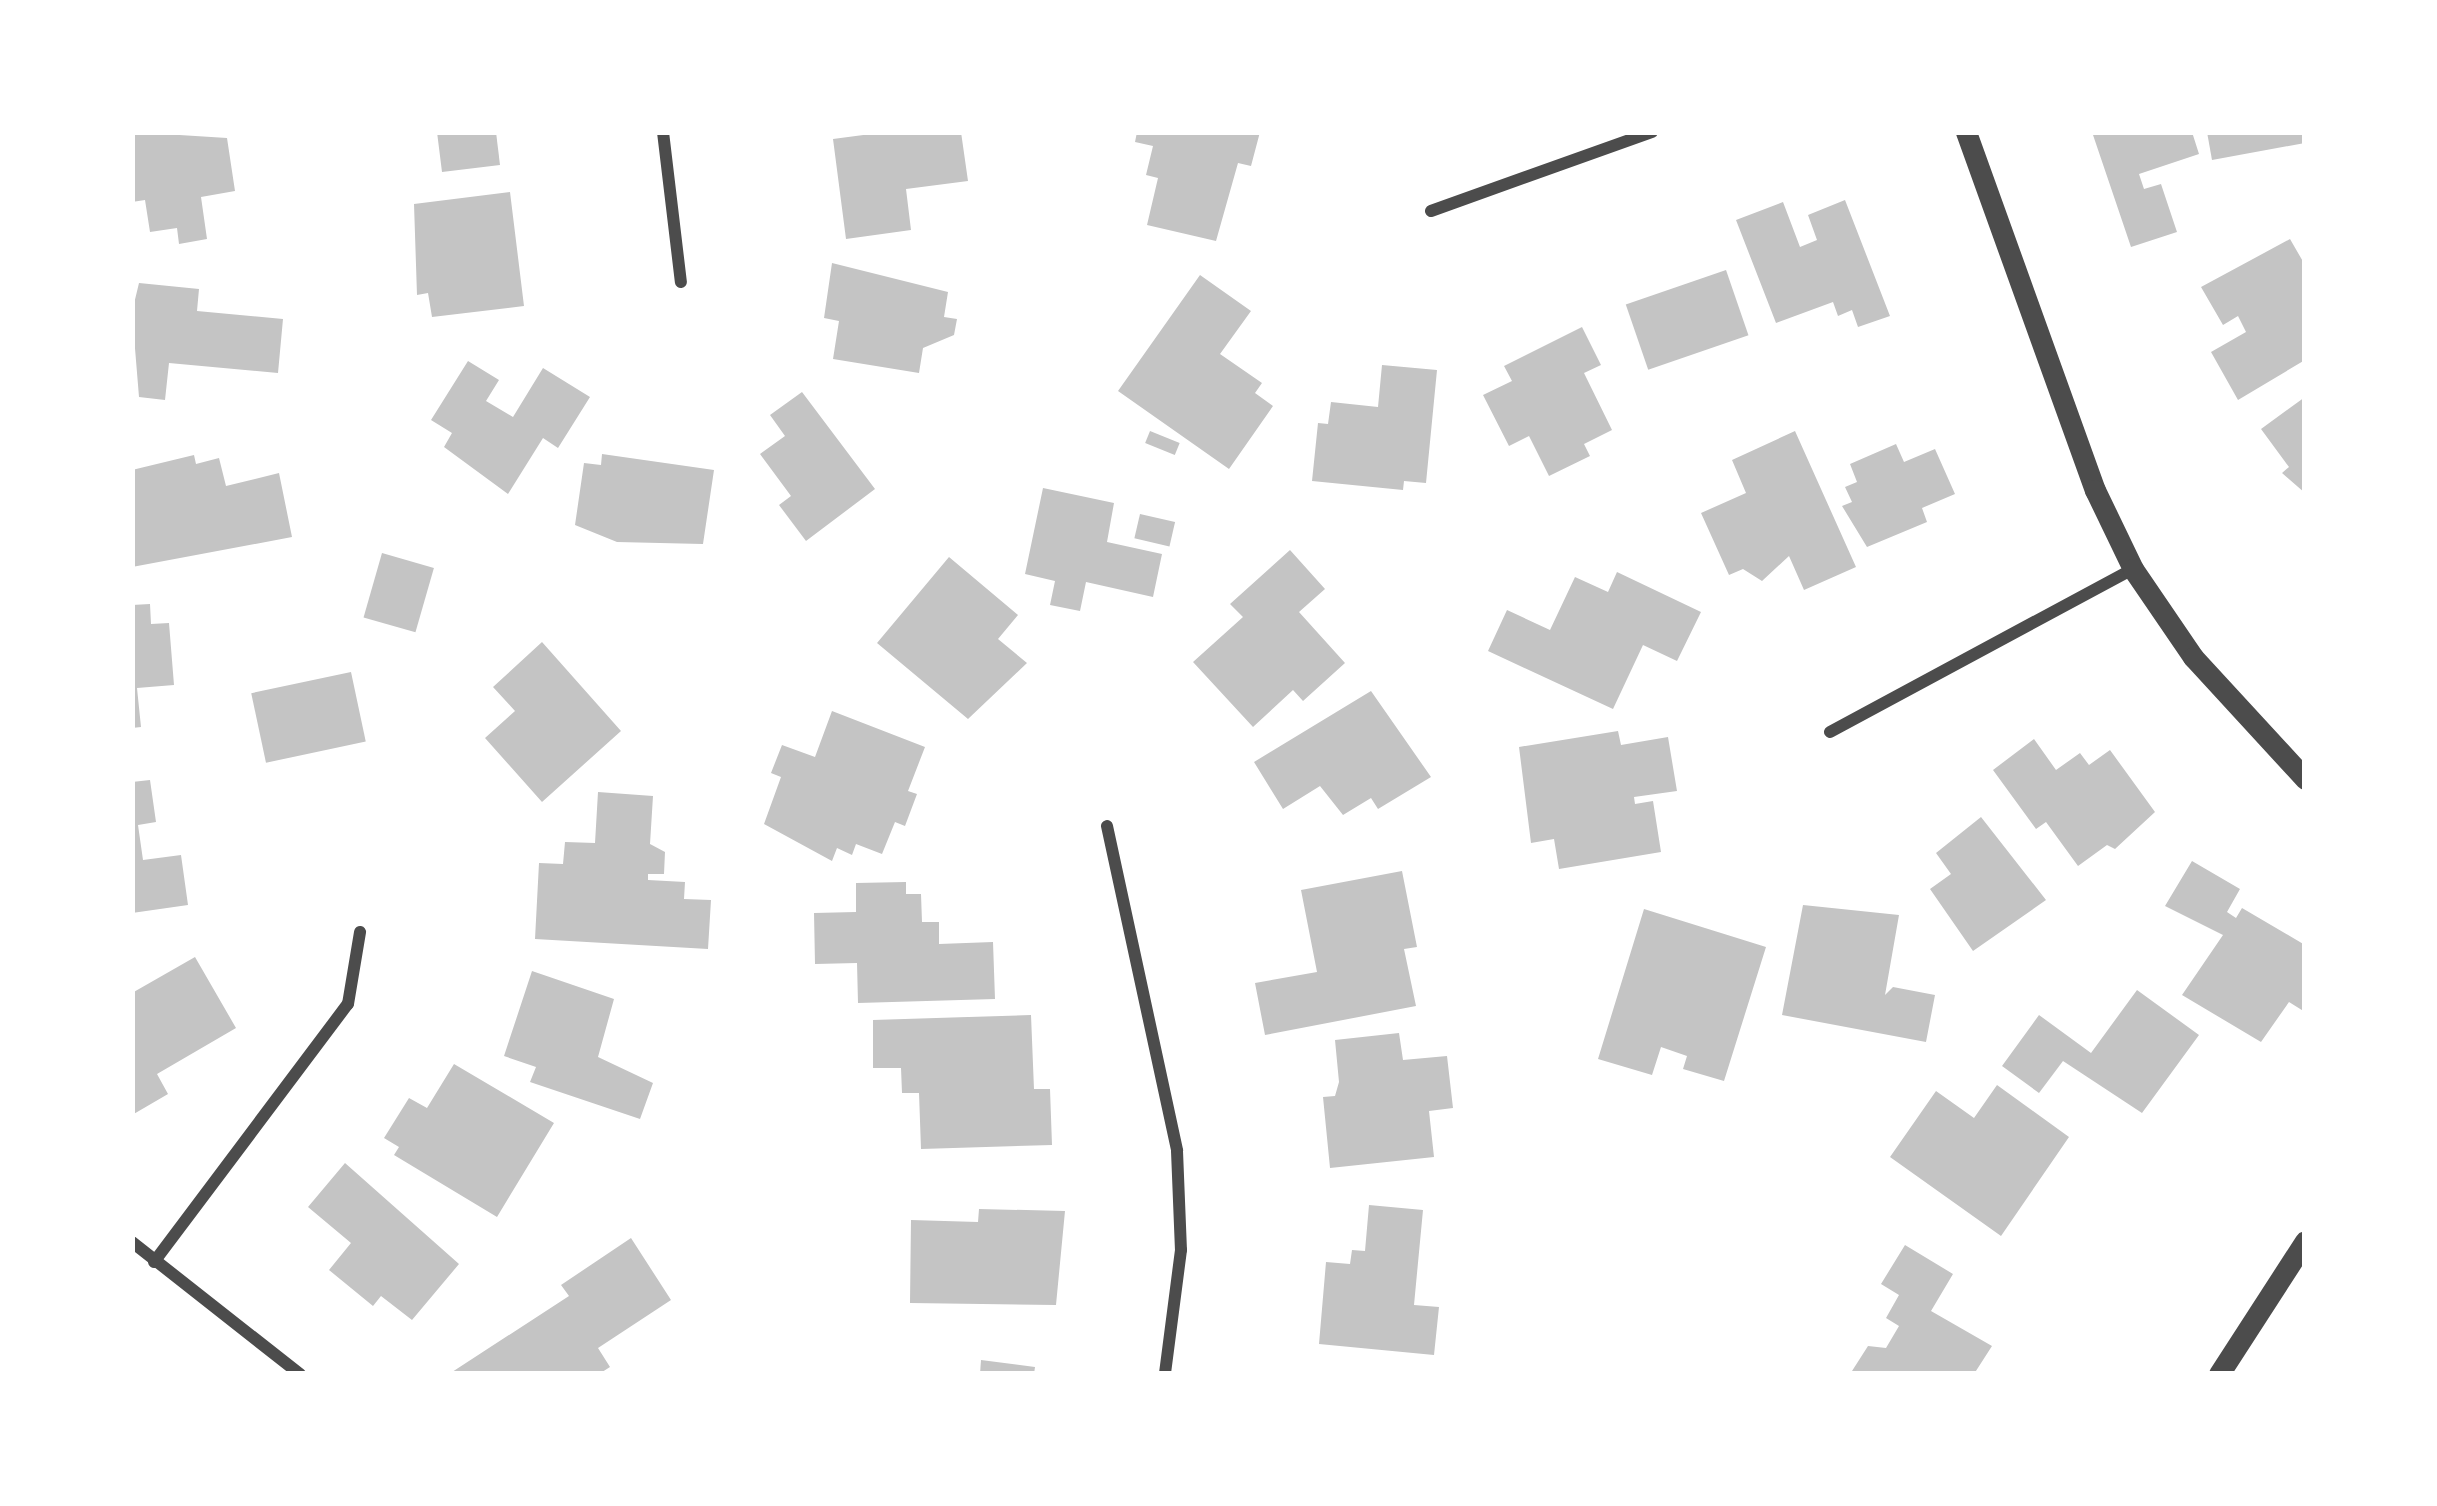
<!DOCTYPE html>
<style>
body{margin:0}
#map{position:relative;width:2437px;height:1506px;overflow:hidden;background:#fff;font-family:Ubuntu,sans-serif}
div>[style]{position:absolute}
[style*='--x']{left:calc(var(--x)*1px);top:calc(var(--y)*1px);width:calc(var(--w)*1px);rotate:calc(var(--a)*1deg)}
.building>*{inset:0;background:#c4c4c4;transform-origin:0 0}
.minor>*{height:12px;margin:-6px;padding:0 6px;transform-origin:6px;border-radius:6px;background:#4c4c4c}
.tertiary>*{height:21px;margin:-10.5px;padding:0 10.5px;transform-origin:10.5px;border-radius:10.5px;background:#4c4c4c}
span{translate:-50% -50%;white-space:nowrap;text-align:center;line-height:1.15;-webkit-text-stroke:9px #fff;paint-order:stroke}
.frame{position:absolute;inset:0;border:135px solid #fff;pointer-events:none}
</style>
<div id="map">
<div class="building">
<i style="clip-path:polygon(132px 132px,227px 138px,235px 191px,201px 197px,207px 239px,179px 244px,177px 228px,150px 232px,145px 200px,132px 202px)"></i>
<i style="clip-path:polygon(437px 132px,496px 132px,500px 165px,442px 172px)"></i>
<i style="clip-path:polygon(886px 132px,961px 132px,968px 181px,906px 189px,911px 230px,846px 239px,833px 139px)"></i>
<i style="clip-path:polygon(1137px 132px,1260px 132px,1251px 166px,1238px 163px,1216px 241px,1147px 225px,1158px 178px,1146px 175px,1153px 146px,1135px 142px)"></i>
<i style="clip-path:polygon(2092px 132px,2192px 132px,2199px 154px,2139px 174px,2144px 189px,2161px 184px,2177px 232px,2131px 247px)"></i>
<i style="clip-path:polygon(2207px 132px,2305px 132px,2305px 143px,2212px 160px)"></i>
<i style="clip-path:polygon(510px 192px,524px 306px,432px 317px,428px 293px,417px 295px,414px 204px)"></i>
<i style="clip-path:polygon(1845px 200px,1890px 316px,1858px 327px,1852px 310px,1838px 316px,1833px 302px,1776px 323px,1736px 220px,1783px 202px,1800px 247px,1817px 240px,1808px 215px)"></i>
<i style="clip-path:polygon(2290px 239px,2305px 265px,2305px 360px,2238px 400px,2211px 352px,2246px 332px,2238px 316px,2223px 325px,2201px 287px)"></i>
<i style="clip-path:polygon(832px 263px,948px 292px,944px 317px,957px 319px,954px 335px,923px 348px,919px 373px,833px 359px,839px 321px,824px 318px)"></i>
<i style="left:1726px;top:270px;width:69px;height:106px;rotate:71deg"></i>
<i style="clip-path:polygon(1200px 275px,1251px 311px,1220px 354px,1262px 383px,1255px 393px,1273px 406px,1229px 469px,1118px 391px)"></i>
<i style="clip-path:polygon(139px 283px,199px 289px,197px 311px,283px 319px,278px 373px,169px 363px,165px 400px,139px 397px,132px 312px)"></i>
<i style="clip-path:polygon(1582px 327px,1601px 365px,1584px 373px,1612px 430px,1584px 444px,1590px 456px,1549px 476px,1529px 436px,1509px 446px,1483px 395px,1512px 381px,1504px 366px)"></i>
<i style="clip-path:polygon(468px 361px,499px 380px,486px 401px,513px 417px,543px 368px,590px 397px,558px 448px,543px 438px,508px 494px,444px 447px,452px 433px,431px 420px)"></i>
<i style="clip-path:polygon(1382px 365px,1437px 370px,1426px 483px,1404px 481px,1403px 490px,1312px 481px,1318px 423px,1328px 424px,1331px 402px,1378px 407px)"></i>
<i style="clip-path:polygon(802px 392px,875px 489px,806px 541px,779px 505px,791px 496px,760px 454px,785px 436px,770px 415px)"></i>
<i style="clip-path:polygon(2305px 397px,2305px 493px,2282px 473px,2289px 467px,2261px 429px)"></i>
<i style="left:1150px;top:431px;width:32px;height:13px;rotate:22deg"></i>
<i style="clip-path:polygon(1795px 431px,1856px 567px,1804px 590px,1789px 556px,1762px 581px,1743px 569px,1729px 575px,1701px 513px,1746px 493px,1732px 460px)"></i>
<i style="clip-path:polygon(1896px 444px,1904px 462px,1935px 449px,1955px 494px,1922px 508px,1927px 522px,1867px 547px,1842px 506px,1852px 502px,1845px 487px,1857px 482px,1850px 464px)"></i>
<i style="clip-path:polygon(602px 454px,714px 470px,703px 544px,617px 542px,575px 525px,584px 463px,601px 465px)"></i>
<i style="clip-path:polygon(194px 455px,196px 464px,219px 458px,226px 486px,279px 473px,292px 537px,132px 567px,132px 470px)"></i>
<i style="clip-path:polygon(1043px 488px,1114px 503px,1107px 542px,1162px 554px,1153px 597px,1086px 582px,1080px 611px,1050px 605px,1055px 581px,1025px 574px)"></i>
<i style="left:1140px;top:514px;width:36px;height:25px;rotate:13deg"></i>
<i style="clip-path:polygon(1290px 550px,1325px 589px,1299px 612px,1345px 663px,1303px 701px,1293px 690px,1253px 727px,1193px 662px,1243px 617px,1230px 604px)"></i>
<i style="left:382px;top:553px;width:54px;height:67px;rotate:16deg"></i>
<i style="clip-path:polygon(949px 557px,1018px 615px,998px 639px,1027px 663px,968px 719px,877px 643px)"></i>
<i style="clip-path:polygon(1617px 572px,1701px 612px,1677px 661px,1643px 645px,1613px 709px,1488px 651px,1507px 610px,1550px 630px,1575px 577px,1608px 592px)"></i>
<i style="clip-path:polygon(150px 604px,151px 624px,169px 623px,174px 685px,137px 688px,141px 727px,132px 728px,132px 605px)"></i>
<i style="clip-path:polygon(542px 642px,621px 731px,542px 802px,485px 738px,515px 711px,493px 687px)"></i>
<i style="left:351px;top:672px;width:71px;height:102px;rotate:78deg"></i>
<i style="clip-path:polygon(1371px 691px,1431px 777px,1378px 809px,1371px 798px,1343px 815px,1320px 786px,1283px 809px,1254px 762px)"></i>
<i style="clip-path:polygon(832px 711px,925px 747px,908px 791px,917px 794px,905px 826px,895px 822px,882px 854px,856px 844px,852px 855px,837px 848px,832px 861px,764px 824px,781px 777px,771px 773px,782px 745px,815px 757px)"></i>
<i style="clip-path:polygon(1618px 731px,1621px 745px,1668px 737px,1677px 791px,1634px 797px,1635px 804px,1653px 801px,1661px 852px,1559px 869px,1554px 839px,1531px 843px,1519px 747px)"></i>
<i style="clip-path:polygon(2034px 739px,2056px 770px,2080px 753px,2089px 765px,2110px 750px,2155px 812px,2115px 849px,2107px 845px,2078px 866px,2046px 822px,2036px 829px,1993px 770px)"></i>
<i style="clip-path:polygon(150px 780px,156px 822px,138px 825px,143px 860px,181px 855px,188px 905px,132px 913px,132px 782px)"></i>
<i style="clip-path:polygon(598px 792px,653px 796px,650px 844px,665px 852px,664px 874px,648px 874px,648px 880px,685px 882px,684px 899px,711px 900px,708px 949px,535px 939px,539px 863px,563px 864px,565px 842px,595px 843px)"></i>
<i style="clip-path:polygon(1981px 817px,2046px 900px,1973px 951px,1930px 889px,1951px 874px,1936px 853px)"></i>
<i style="clip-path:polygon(2192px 861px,2240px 889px,2227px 912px,2236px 918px,2242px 908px,2305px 945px,2305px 1012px,2289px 1002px,2261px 1042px,2182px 995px,2223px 935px,2165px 906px)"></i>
<i style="clip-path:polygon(1402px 871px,1417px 947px,1404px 949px,1416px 1006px,1265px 1035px,1255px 983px,1317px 972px,1301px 890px)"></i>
<i style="clip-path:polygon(906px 882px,906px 894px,921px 894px,922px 922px,939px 922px,939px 944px,993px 942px,995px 999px,858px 1003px,857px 963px,815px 964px,814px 913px,856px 912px,856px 883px)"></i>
<i style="clip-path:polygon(1803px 905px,1899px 915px,1885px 995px,1893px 987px,1935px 995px,1926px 1042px,1782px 1015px)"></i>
<i style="clip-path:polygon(1644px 909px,1766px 947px,1724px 1081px,1683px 1069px,1687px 1056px,1661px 1047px,1652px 1075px,1598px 1059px)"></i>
<i style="clip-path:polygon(195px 957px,236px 1028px,157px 1074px,168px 1094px,132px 1115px,132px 993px)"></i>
<i style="clip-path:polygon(532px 971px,614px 999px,598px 1057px,653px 1083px,640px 1119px,530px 1082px,536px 1067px,504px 1056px)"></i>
<i style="clip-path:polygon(2137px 990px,2199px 1035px,2142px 1113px,2063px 1061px,2039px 1093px,2002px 1066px,2039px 1015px,2091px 1053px)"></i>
<i style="clip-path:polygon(1031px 1015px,1034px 1089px,1050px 1089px,1052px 1145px,921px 1149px,919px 1093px,902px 1093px,901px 1068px,873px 1068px,873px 1020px)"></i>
<i style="clip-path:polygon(1399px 1033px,1403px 1060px,1447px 1056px,1453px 1108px,1429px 1111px,1434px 1157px,1330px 1168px,1323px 1097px,1335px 1096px,1339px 1082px,1335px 1040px)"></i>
<i style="clip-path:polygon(454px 1064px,554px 1123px,497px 1217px,394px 1155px,399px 1147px,384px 1138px,409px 1098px,427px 1108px)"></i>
<i style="clip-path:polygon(1997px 1085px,2069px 1137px,2001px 1236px,1890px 1157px,1936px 1091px,1974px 1118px)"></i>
<i style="clip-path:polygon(345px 1163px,459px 1264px,412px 1320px,381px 1296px,373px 1306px,329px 1270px,351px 1243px,308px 1207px)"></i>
<i style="clip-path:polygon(1369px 1205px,1423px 1210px,1414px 1305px,1439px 1307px,1434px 1355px,1319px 1344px,1326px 1262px,1350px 1264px,1352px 1250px,1365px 1251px)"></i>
<i style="clip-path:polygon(979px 1209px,1065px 1211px,1056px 1305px,910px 1303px,911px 1220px,978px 1222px)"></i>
<i style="clip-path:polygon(631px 1238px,671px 1300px,598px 1348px,610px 1367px,599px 1374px,449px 1374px,569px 1296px,561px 1285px)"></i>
<i style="clip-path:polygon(1905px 1245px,1953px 1274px,1931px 1311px,1992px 1346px,1974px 1374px,1852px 1371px,1868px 1346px,1886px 1348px,1899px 1326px,1886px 1318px,1899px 1295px,1881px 1284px)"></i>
<i style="clip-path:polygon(981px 1360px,1035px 1367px,1034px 1374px,980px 1374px)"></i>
</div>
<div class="minor">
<i style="--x:663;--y:132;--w:151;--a:83.2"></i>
<i style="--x:1431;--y:211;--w:235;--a:-19.7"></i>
<i style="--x:1830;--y:732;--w:344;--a:-28.3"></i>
<i style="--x:1107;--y:826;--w:332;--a:77.8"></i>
<i style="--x:1177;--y:1151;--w:99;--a:87.7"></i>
<i style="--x:1181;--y:1250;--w:125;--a:97.4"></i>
<i style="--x:132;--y:1242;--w:214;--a:38.2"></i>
<i style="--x:154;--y:1262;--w:323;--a:-53.1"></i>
<i style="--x:348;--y:1004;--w:73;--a:-80.5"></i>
</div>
<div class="tertiary">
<i style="--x:1966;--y:132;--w:381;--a:70.2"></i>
<i style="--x:2095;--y:490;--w:88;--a:64.3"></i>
<i style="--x:2133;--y:569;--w:107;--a:55.7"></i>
<i style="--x:2193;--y:657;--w:166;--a:47.4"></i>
<i style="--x:2219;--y:1374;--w:158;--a:-57.1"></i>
</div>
<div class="frame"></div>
</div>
